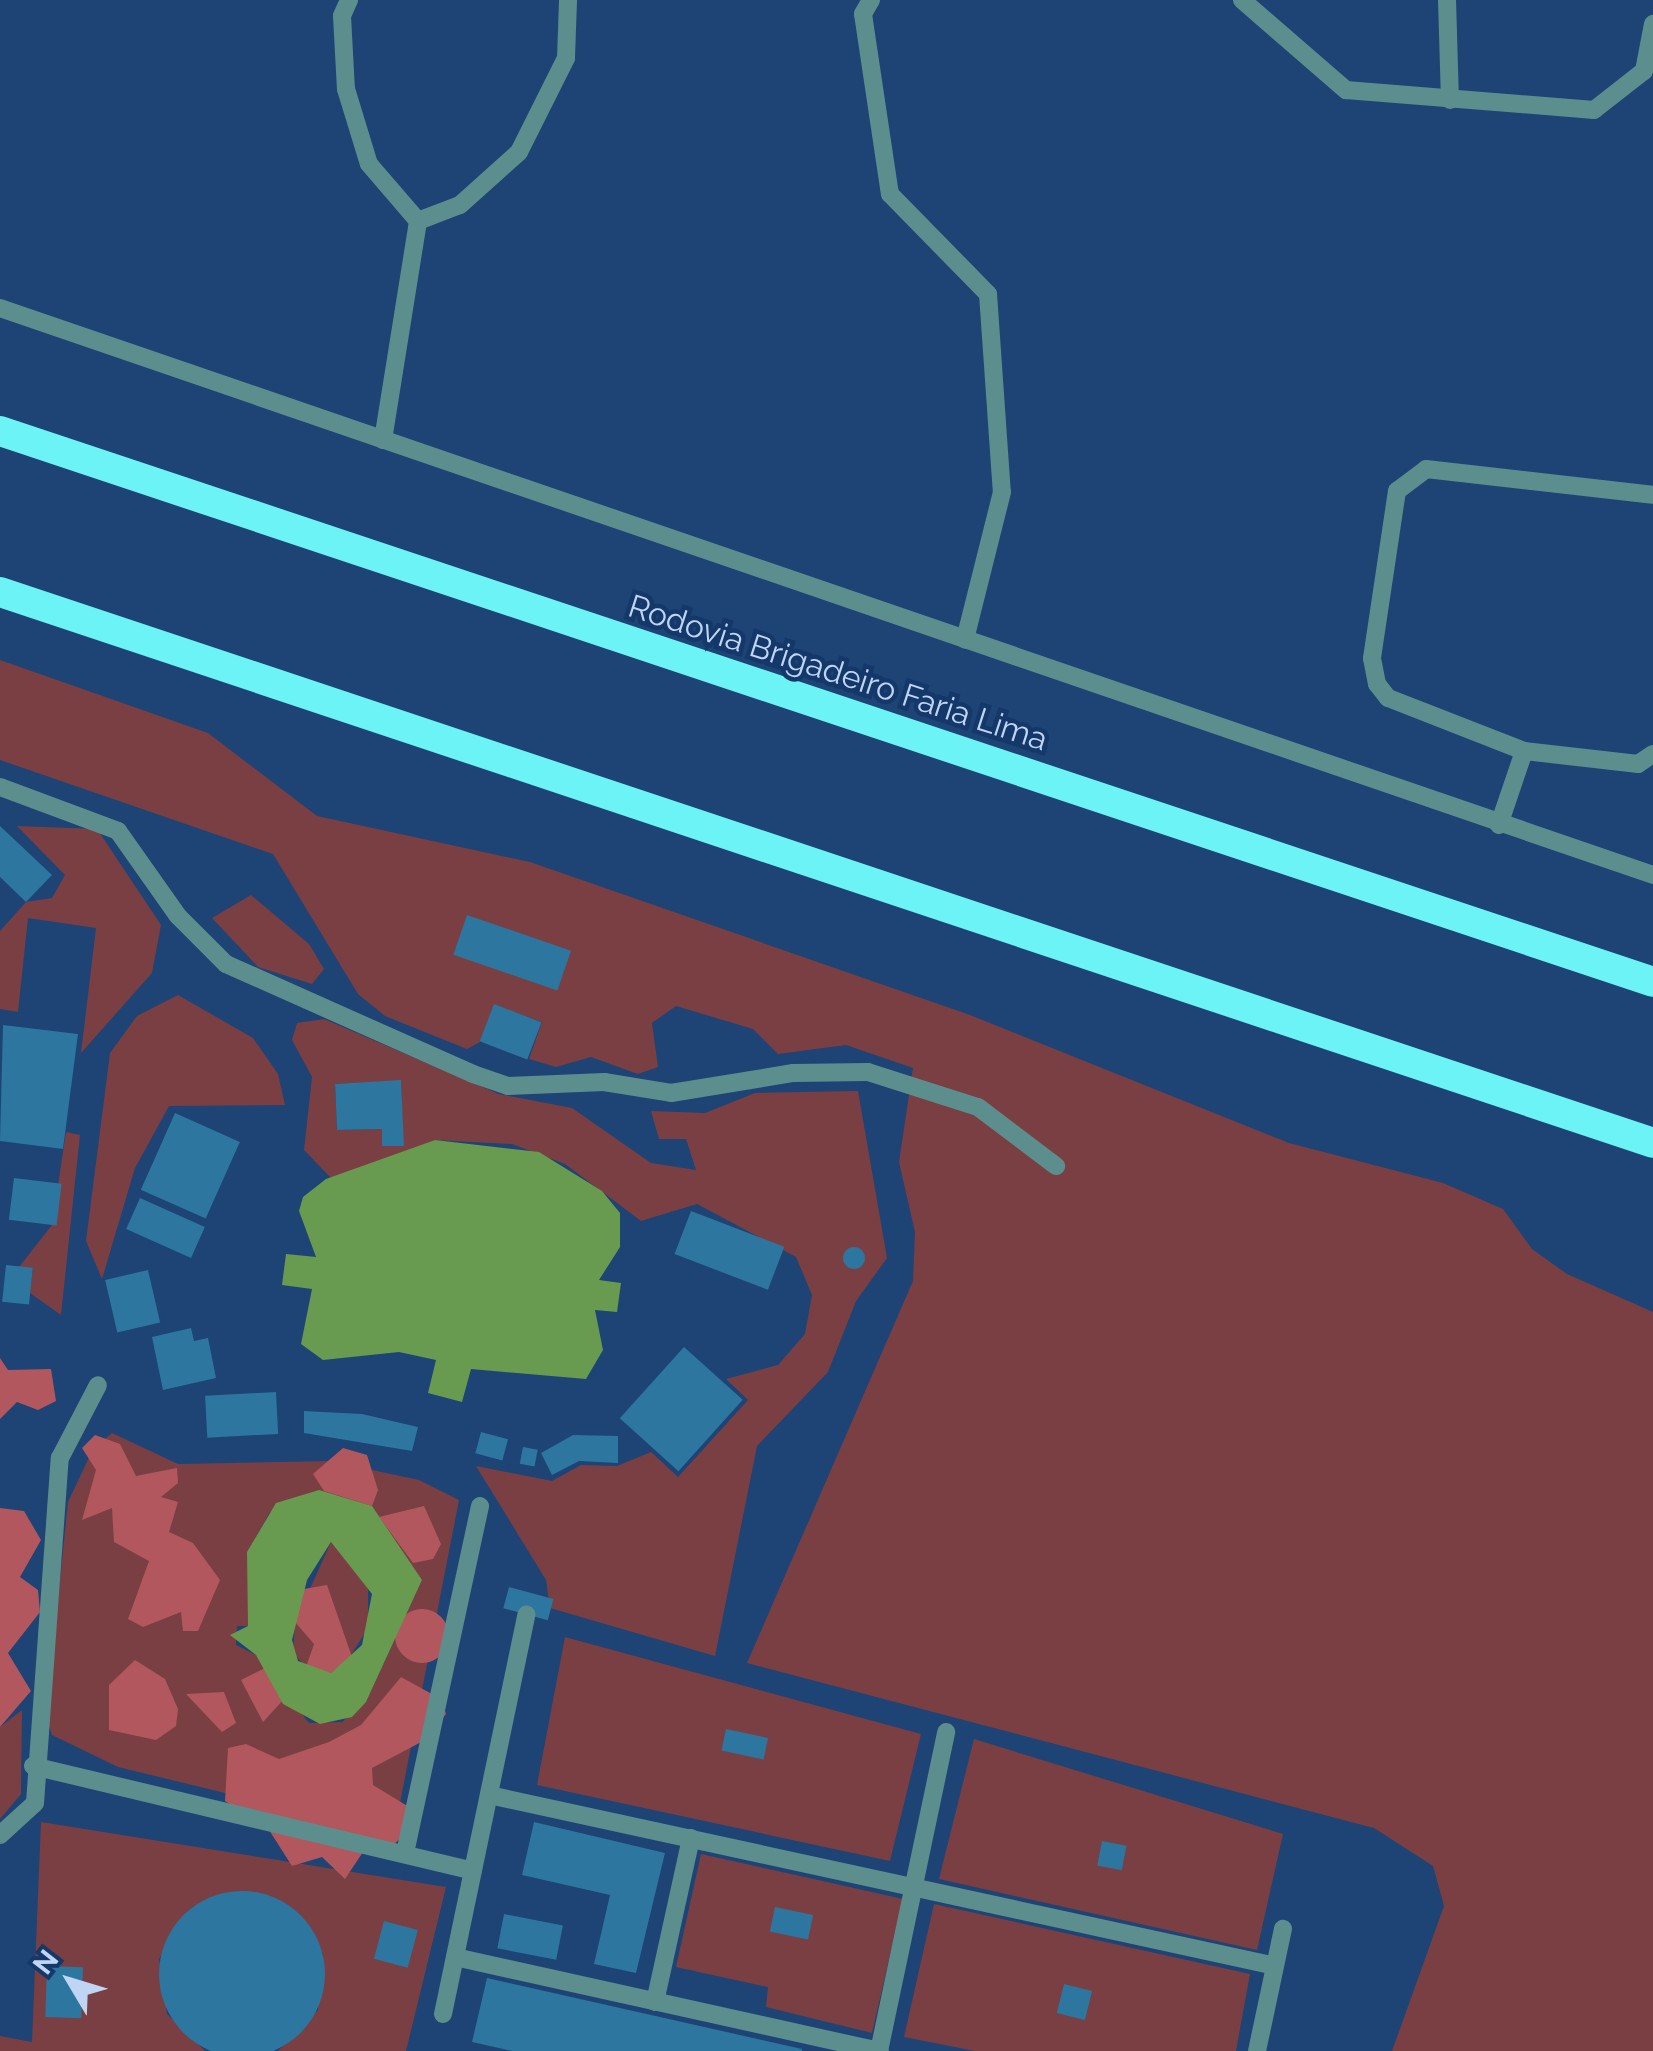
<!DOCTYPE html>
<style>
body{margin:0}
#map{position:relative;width:1653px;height:2051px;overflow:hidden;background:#1e4375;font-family:Raleway,sans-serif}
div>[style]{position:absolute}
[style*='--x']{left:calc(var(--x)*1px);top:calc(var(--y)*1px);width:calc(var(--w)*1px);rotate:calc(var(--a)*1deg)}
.green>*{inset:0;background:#7a3f43}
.forest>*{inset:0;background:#b2575e}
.round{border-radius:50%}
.water>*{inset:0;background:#689b50}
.building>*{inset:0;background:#2c769f;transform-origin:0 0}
.minor>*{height:18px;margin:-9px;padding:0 9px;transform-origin:9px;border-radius:9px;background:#5c8e8e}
.highway>*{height:30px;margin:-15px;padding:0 15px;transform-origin:15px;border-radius:15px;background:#6bf3f5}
span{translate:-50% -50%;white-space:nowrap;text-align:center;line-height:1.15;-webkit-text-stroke:9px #133869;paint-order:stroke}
.street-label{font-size:32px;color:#c0d5f3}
.north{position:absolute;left:20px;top:1931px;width:100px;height:100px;-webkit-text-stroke:8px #133869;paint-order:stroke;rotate:308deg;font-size:28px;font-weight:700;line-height:40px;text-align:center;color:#c0d5f3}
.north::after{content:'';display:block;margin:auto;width:35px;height:45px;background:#c0d5f3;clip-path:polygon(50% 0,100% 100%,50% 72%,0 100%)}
</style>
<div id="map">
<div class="green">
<i style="clip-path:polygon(0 660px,208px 733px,317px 816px,530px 862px,970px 1015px,1289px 1143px,1443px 1183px,1503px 1209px,1532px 1249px,1567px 1274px,1653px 1312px,1653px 2051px,1392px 2051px,1444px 1906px,1433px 1866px,1374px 1828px,747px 1663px,913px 1281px,915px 1232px,899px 1162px,913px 1068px,846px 1045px,778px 1054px,753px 1029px,676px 1006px,652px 1023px,658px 1067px,638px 1074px,591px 1057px,556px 1067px,529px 1059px,542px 1022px,494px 1005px,480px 1042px,467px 1049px,385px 1016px,358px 994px,273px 854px,0 760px)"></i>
<i style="clip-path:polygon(17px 826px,97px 829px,161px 925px,152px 973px,81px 1053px,96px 928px,28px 918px,18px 1012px,0 1009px,0 931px,26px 902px,52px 898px,65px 875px)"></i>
<i style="clip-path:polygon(251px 895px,309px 944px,324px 969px,312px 984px,258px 967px,212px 918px)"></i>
<i style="clip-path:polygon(178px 995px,253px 1038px,278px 1074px,285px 1105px,169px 1106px,135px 1168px,102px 1279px,86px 1241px,110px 1053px,137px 1016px)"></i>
<i style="clip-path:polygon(evenodd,324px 1019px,499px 1094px,572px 1108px,651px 1163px,696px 1170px,686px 1139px,659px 1139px,651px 1111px,705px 1113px,755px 1093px,858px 1091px,887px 1258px,856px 1301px,828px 1372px,757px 1446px,715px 1656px,550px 1608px,546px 1580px,476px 1466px,552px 1481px,581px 1465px,617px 1466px,651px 1452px,678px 1477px,748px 1400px,726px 1379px,778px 1365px,805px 1334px,812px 1295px,796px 1257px,697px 1204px,641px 1221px,565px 1164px,512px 1144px,435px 1140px,332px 1179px,304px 1150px,312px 1077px,292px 1040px,297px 1023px,324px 1019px,401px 1081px,403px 1145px,382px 1146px,382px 1129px,337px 1130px,335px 1084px,401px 1081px)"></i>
<i style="clip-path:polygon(66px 1132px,80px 1135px,61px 1315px,30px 1293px,33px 1268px,19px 1267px,52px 1225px)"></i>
<i style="clip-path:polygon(evenodd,112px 1433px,178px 1464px,330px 1461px,419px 1480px,459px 1500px,394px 1834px,118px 1767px,52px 1735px,46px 1717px,68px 1502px,93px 1449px,112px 1433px,270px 1512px,422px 1580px,366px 1702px,342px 1722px,309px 1723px,256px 1655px,236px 1645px,237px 1626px,248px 1626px,252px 1610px,247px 1553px,270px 1512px)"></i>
<i style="clip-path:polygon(331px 1542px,368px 1582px,368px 1628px,344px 1666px,306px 1667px,293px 1653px,295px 1622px)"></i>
<i style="clip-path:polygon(565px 1637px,921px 1734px,890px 1861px,537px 1785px)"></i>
<i style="clip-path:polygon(22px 1710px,21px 1794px,0 1819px,0 1727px)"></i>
<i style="clip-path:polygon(974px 1739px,1283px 1834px,1257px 1950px,939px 1879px)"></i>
<i style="clip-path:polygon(41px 1822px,446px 1887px,406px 2051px,278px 2051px,318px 2010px,323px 1954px,292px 1908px,239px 1891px,188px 1911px,159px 1959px,167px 2014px,205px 2051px,0 2051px,0 2036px,32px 2042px)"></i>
<i style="clip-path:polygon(701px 1854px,903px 1899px,872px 2033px,766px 2007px,768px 1987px,676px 1967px)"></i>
<i style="clip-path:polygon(934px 1904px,1250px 1974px,1236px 2051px,975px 2051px,904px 2037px)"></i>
</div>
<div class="forest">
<i style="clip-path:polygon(0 1358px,8px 1370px,51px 1369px,56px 1401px,38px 1410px,17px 1402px,0 1419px)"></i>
<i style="clip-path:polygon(95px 1435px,120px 1444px,136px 1476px,177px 1468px,178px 1483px,161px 1497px,178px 1502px,169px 1532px,193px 1543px,220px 1580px,198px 1631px,183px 1631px,181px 1612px,143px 1627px,128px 1619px,149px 1561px,114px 1542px,112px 1508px,82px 1520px,96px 1470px,82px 1448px)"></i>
<i style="clip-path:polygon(343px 1448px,367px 1455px,378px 1490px,372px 1506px,324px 1491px,313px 1474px)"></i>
<i style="clip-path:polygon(424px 1506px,441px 1544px,433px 1559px,413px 1563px,379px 1517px)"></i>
<i style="clip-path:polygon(0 1508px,24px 1511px,41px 1540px,20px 1577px,38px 1590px,40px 1612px,8px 1653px,31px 1691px,0 1727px)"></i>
<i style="clip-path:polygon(327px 1585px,352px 1657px,331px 1673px,306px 1667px,314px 1644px,295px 1622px,304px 1589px)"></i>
<i class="round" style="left:395px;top:1609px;width:54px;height:54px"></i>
<i style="clip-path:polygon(135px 1660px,165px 1679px,178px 1709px,176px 1726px,156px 1740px,109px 1730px,109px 1685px)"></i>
<i style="clip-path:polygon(273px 1664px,284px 1699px,263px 1722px,241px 1680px)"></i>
<i style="clip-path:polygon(401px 1677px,441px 1699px,446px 1714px,425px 1740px,372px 1768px,373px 1785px,409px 1807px,407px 1832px,388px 1850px,363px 1852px,345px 1879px,322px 1857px,292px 1866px,269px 1830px,225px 1801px,228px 1748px,246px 1744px,279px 1759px,329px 1742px,361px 1725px)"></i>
<i style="clip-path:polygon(224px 1692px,236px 1723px,222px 1732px,186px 1694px)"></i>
</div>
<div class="water">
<i style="clip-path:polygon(435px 1140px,539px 1152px,602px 1191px,620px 1213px,620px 1247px,599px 1280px,621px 1283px,617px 1312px,595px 1310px,603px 1350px,586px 1379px,471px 1369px,462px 1402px,428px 1393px,436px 1360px,399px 1352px,323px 1360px,301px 1344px,312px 1289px,282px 1285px,286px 1254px,316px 1257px,299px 1211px,303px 1197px,326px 1179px)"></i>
<i style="clip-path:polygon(evenodd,319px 1490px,372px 1506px,422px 1580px,366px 1702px,352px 1717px,320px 1724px,283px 1704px,256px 1655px,230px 1635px,248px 1626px,247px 1552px,276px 1503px,319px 1490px,331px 1542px,372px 1594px,362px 1645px,331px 1673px,298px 1661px,292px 1640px,307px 1580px,331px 1542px)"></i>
</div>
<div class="building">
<i style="clip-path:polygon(0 826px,52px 875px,26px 902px,0 877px)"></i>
<i style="left:467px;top:915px;width:110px;height:42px;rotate:19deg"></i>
<i style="left:494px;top:1004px;width:51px;height:40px;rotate:21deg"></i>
<i style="clip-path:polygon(3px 1025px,78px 1034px,63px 1149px,0 1141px)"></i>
<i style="clip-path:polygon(401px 1080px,404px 1146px,382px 1146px,382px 1129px,337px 1130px,335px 1084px)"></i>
<i style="left:175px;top:1113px;width:71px;height:84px;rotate:24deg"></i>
<i style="left:14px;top:1178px;width:48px;height:42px;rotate:7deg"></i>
<i style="left:140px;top:1198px;width:71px;height:34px;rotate:24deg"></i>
<i style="left:691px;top:1211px;width:100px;height:46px;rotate:21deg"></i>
<i class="round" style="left:843px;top:1247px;width:22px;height:22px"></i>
<i style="left:6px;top:1265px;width:27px;height:37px;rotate:6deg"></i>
<i style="left:148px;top:1270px;width:54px;height:44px;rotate:77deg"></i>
<i style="clip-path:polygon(191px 1328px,194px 1341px,208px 1338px,216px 1378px,163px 1390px,152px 1337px)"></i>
<i style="left:684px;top:1347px;width:79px;height:96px;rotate:42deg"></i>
<i style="left:276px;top:1392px;width:42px;height:71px;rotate:87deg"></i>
<i style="clip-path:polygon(304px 1411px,362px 1414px,418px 1427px,412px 1451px,304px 1433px)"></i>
<i style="left:481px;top:1432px;width:28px;height:22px;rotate:15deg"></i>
<i style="clip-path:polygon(573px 1435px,618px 1436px,618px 1463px,579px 1461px,552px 1475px,541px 1453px)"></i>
<i style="left:523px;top:1447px;width:15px;height:17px;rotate:11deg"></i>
<i style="left:509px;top:1587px;width:46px;height:22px;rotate:15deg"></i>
<i style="left:726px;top:1729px;width:43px;height:22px;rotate:12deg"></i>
<i style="clip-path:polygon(534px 1822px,665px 1853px,636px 1973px,594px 1964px,610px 1895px,522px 1875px)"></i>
<i style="left:1102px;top:1841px;width:25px;height:25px;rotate:11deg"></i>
<i class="round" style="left:159px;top:1891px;width:166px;height:166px"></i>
<i style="left:775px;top:1907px;width:39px;height:25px;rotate:12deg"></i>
<i style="left:504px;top:1914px;width:60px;height:35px;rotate:11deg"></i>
<i style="left:384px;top:1921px;width:35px;height:39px;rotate:15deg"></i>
<i style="left:47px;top:1966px;width:36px;height:51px;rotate:2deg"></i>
<i style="clip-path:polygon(487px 1978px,802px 2049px,802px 2051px,512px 2051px,472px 2042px)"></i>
<i style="left:1064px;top:1984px;width:29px;height:30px;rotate:14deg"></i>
</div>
<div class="minor">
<i style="--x:349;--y:0;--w:17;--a:114"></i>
<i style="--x:342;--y:16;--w:73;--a:86.9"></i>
<i style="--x:346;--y:89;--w:78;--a:73"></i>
<i style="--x:369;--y:164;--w:75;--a:49.3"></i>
<i style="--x:871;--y:0;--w:16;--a:120"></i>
<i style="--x:863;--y:14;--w:182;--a:81.5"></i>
<i style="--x:890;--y:194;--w:140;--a:45.6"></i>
<i style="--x:988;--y:294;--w:198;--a:86"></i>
<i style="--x:1002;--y:492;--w:152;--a:104.1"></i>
<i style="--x:1242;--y:0;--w:138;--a:40.9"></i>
<i style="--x:1346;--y:90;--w:249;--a:4.6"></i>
<i style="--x:1594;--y:110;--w:63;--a:-38"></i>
<i style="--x:1644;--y:71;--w:48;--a:-79.2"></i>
<i style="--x:1447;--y:0;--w:100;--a:88.3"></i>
<i style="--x:418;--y:221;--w:45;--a:-20.9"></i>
<i style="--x:460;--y:205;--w:79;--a:-41.9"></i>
<i style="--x:519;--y:152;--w:105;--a:-63.4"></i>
<i style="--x:566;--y:58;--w:58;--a:-88"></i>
<i style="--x:0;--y:308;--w:1748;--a:18.93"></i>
<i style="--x:383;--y:440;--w:222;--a:-80.9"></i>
<i style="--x:1524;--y:751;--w:115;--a:6.5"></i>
<i style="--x:1638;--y:764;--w:18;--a:-34"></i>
<i style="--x:0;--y:787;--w:126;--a:20.4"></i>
<i style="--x:118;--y:831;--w:104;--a:54.8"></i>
<i style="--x:178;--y:916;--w:68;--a:45"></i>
<i style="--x:226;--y:964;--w:270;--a:24"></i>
<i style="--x:473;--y:1074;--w:37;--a:19"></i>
<i style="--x:508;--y:1086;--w:96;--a:-2.4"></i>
<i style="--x:604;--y:1082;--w:68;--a:9.3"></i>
<i style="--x:671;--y:1093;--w:124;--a:-9.3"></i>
<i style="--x:793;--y:1073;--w:75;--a:-0.8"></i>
<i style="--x:868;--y:1072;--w:115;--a:17.7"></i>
<i style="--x:978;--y:1107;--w:98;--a:37.1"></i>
<i style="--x:1499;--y:825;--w:78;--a:-71.3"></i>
<i style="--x:1524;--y:751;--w:146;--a:-158.7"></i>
<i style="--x:1388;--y:698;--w:18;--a:-128"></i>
<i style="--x:1377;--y:684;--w:26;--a:-101"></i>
<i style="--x:1372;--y:658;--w:169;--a:-81.5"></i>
<i style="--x:1397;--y:491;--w:36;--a:-37"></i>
<i style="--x:1426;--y:469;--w:228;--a:6.5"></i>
<i style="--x:33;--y:1766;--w:452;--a:13.4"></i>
<i style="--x:489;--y:1795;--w:804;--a:12.27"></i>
<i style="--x:0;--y:1835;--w:47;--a:-42.4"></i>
<i style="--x:35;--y:1803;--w:346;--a:-85.9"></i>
<i style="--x:60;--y:1458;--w:82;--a:-62.5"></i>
<i style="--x:405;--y:1853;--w:355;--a:-77.8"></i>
<i style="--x:455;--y:1957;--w:435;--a:12.5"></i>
<i style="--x:655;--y:2002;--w:168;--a:-77.6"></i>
<i style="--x:443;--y:2014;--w:408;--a:-78.2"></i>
<i style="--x:879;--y:2051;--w:326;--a:-78.1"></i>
<i style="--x:1257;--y:2051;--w:125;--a:-78"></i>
</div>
<div class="highway">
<i style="--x:0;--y:431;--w:1742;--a:18.43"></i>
<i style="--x:0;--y:592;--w:1742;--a:18.43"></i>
</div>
<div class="street-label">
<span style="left:838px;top:673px;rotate:18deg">Rodovia Brigadeiro Faria Lima</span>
</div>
<div class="north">N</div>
</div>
